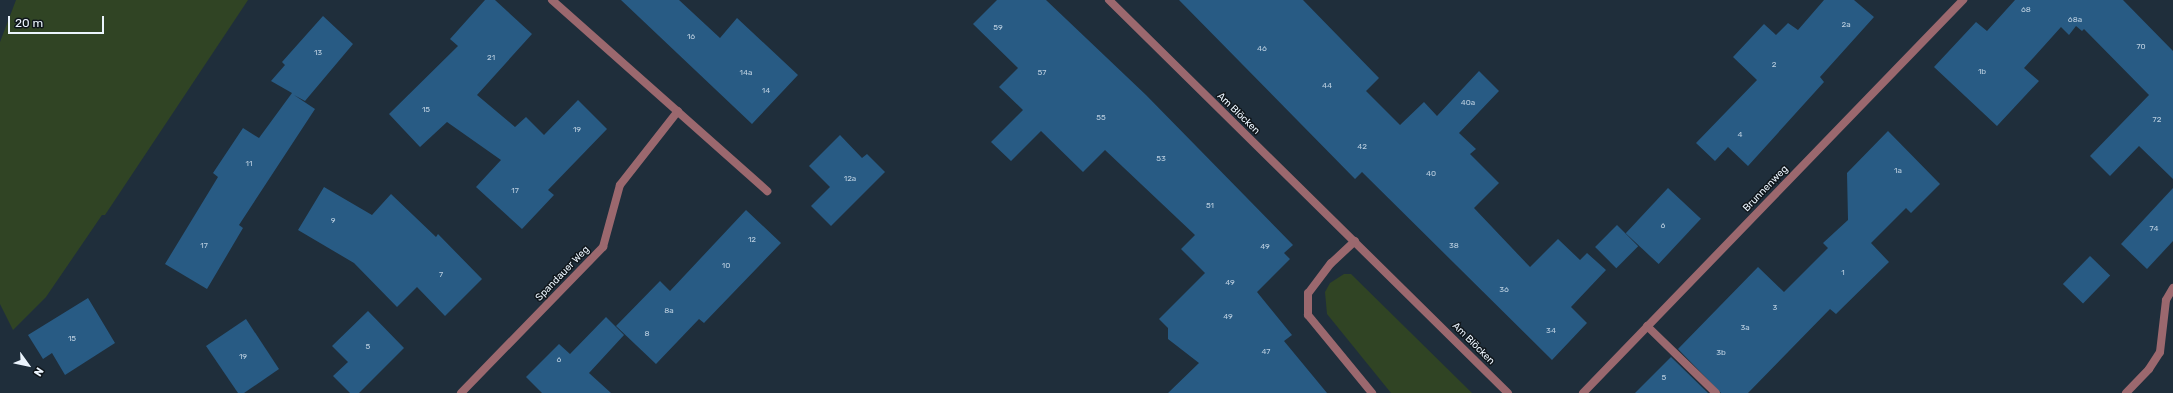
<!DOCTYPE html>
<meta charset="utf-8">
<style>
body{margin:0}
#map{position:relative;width:2173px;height:393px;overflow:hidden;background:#1f2e3b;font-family:Rubik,sans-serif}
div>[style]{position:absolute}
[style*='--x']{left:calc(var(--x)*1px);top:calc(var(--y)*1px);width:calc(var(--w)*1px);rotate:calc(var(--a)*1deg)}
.green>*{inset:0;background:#304424}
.building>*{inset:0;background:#285b84;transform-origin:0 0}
.lane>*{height:8px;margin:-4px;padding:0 4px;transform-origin:4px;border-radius:4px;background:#9b686e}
.street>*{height:8px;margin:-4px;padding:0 4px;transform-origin:4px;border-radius:4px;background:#9b686e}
span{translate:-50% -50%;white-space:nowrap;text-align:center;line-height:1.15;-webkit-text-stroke:3px #0f161b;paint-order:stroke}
.number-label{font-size:8px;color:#bacedf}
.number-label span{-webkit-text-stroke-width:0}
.street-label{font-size:10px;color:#ebf4fd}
.north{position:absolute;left:8px;top:345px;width:40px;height:40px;-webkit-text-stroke:3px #0f161b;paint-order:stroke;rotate:123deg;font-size:11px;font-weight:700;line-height:16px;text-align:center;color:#ebf4fd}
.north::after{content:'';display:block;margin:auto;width:14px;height:18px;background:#ebf4fd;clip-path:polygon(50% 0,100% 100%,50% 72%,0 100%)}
.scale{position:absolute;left:8px;top:16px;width:96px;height:18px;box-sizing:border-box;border:2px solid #ebf4fd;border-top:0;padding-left:5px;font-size:12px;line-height:14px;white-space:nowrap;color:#ebf4fd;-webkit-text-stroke:3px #0f161b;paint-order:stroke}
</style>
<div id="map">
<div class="green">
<i style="clip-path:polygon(16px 0,248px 0,105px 215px,102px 215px,46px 297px,13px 330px,0 304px,0 42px)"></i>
<i style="clip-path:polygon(1344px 274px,1351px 274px,1472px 393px,1391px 393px,1327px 314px,1325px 292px,1330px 283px)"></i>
</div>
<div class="building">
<i style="clip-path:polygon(485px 0,495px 0,532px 34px,477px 95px,515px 127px,526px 117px,544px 135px,578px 100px,607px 129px,548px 190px,554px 195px,522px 229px,476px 187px,501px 160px,447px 122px,420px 147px,389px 114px,458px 46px,450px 39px)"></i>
<i style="clip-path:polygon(621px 0,679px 0,720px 38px,737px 18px,798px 75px,752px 124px)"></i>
<i style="clip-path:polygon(997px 0,1046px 0,1146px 95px,1293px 245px,1284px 253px,1290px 259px,1257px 292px,1292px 335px,1284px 341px,1327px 393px,1168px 393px,1199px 363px,1168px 339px,1168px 328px,1159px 319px,1205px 273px,1181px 249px,1195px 235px,1105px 150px,1083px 172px,1041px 131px,1011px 161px,991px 142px,1023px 110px,999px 87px,1018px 68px,973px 24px)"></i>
<i style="clip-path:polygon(1179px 0,1303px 0,1379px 78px,1366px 91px,1400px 125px,1424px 102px,1437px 116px,1479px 71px,1499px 91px,1459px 133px,1476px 149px,1470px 154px,1499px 183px,1474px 208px,1530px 267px,1558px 239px,1580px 260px,1587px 253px,1606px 270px,1571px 307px,1587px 323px,1552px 360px,1362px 172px,1355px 179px)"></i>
<i style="clip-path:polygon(1824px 0,1854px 0,1874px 17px,1820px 77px,1824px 82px,1748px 166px,1728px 147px,1715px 161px,1696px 143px,1757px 80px,1733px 57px,1764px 24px,1776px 35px,1788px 23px,1798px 30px)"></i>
<i style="clip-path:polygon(2015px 0,2123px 0,2173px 51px,2173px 179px,2139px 146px,2110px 176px,2090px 156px,2149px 95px,2084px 29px,2082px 31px,2076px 26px,2069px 35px,2061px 27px,2024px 68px,2039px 81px,1997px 126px,1934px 67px,1976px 22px,1987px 31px)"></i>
<i style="clip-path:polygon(323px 16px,353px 44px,305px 101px,294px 95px,315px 109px,239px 225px,243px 228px,207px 289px,165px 264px,218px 177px,213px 173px,243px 128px,259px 138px,292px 93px,271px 81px,285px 65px,282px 62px)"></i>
<i style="clip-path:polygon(1888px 131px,1940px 184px,1911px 213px,1906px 208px,1871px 243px,1889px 262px,1836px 314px,1830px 309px,1748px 393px,1721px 393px,1678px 349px,1758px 267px,1784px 292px,1828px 248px,1823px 243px,1848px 220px,1847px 173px)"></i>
<i style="clip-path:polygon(840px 135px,862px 158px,867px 154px,885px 172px,831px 226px,811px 206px,830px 187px,809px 166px)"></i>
<i style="clip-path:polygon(324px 187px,372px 215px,391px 194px,436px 237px,438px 234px,482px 279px,445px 316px,417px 287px,397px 307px,354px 263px,298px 230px)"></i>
<i style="left:1668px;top:188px;width:45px;height:62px;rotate:43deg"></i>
<i style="clip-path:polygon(2173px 188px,2173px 241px,2147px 269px,2121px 244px)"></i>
<i style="clip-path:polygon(746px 210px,781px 243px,704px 323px,699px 319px,656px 364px,616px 326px,660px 281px,670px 291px)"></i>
<i style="left:1617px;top:225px;width:30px;height:31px;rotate:45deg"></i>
<i style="left:2090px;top:256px;width:28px;height:39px;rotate:44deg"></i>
<i style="clip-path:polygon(88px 298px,115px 343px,65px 375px,52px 353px,43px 359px,28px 335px)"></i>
<i style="clip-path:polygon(368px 311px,404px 348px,359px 393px,350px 393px,333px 376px,348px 362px,332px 346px)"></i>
<i style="clip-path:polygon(606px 317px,624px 335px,589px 373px,611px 393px,542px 393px,526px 377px,559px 344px,570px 354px)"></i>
<i style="clip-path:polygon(246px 319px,279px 369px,244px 393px,238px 393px,206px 346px)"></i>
<i style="clip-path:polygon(1671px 357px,1708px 393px,1635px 393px)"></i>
</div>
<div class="lane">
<i style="--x:552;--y:0;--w:288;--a:41.6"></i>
<i style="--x:1647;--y:326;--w:96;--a:44.2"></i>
<i style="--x:2126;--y:393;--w:33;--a:-46"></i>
<i style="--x:2149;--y:369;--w:20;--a:-57"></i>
<i style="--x:2160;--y:352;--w:52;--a:-83.4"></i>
<i style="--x:2166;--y:300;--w:14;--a:-60"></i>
</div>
<div class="street">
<i style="--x:1109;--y:0;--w:560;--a:44.57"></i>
<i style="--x:1355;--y:241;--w:33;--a:137"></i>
<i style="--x:1331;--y:263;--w:38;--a:127"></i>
<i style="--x:1308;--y:293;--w:22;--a:90"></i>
<i style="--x:1308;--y:315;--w:101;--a:50.6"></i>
<i style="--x:461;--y:393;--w:204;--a:-45.8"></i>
<i style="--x:603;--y:247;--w:64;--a:-74.7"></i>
<i style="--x:620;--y:185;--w:94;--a:-51.9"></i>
<i style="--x:1583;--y:393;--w:547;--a:-45.96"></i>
</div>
<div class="number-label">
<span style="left:2026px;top:10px">68</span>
<span style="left:2075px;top:20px">68a</span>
<span style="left:1846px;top:25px">2a</span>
<span style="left:998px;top:28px">59</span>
<span style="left:691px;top:37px">16</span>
<span style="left:2141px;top:47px">70</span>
<span style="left:1262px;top:49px">46</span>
<span style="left:318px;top:53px">13</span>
<span style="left:491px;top:58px">21</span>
<span style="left:1774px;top:65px">2</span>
<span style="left:1982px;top:72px">1b</span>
<span style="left:746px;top:73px">14a</span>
<span style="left:1042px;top:73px">57</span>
<span style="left:1327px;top:86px">44</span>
<span style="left:766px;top:91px">14</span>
<span style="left:1468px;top:103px">40a</span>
<span style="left:426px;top:110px">15</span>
<span style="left:1101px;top:118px">55</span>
<span style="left:2157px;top:120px">72</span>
<span style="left:577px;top:130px">19</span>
<span style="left:1740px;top:135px">4</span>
<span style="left:1362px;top:147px">42</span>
<span style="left:1161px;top:159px">53</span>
<span style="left:249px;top:164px">11</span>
<span style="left:1898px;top:171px">1a</span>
<span style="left:1431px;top:174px">40</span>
<span style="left:850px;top:179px">12a</span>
<span style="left:515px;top:191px">17</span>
<span style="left:1210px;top:206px">51</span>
<span style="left:333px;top:221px">9</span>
<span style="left:1663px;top:226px">6</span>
<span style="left:2154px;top:229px">74</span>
<span style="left:752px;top:240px">12</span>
<span style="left:204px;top:246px">17</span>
<span style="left:1454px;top:246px">38</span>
<span style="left:1265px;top:247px">49</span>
<span style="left:726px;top:266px">10</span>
<span style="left:1843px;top:273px">1</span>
<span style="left:441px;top:275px">7</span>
<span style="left:1230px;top:283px">49</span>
<span style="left:1504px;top:290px">36</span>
<span style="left:1775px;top:308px">3</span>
<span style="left:669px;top:311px">8a</span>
<span style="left:1228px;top:317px">49</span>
<span style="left:1745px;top:328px">3a</span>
<span style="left:1551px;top:331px">34</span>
<span style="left:647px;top:334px">8</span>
<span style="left:72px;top:339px">15</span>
<span style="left:368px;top:347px">5</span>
<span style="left:1266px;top:352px">47</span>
<span style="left:1721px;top:353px">3b</span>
<span style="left:243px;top:357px">19</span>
<span style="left:559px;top:360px">6</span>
<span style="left:1664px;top:378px">5</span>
</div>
<div class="street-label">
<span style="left:1238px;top:114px;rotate:44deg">Am Blöcken</span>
<span style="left:1766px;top:189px;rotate:-46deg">Brunnenweg</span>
<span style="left:563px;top:274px;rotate:-46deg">Spandauer Weg</span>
<span style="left:1473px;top:344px;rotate:45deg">Am Blöcken</span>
</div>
<div class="north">N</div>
<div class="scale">20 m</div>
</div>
